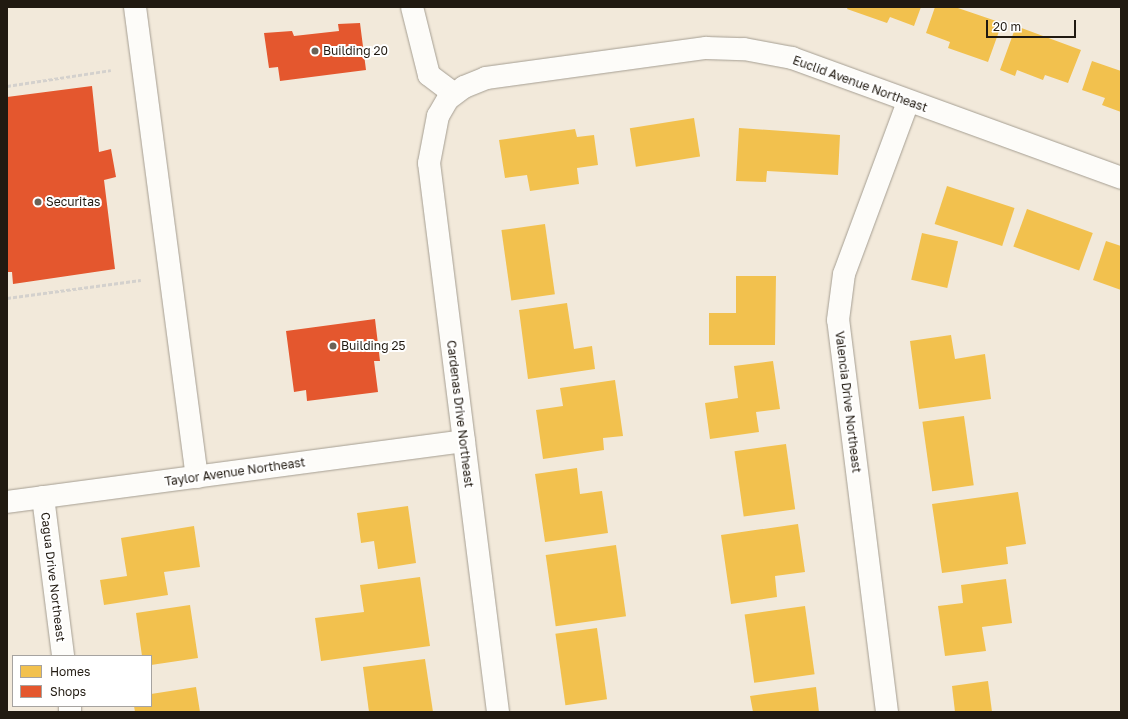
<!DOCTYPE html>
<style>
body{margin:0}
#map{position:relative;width:1128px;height:719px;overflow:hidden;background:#f2e9da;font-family:"Golos Text",sans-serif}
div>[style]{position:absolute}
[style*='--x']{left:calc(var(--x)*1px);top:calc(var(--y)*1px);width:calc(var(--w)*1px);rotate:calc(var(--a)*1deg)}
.homes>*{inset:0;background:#f2c14e;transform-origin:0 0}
.shops>*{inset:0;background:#e4572e}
.path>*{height:2.5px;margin-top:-1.25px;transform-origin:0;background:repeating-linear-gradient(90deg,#d4d1cd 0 4px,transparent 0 6px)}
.roads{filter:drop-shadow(0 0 1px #a59e92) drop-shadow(0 0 1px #a59e92)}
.minor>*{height:22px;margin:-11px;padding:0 11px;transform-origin:11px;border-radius:11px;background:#fdfcf9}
.dots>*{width:11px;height:11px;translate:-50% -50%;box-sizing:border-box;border:2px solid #fff;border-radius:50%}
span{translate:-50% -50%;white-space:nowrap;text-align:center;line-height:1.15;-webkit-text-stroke:4px #fff;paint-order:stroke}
.poi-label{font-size:12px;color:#211a11}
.left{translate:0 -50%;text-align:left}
.street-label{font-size:12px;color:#211a11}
.frame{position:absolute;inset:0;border:8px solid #211a11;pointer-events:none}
.legend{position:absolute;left:12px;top:655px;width:140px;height:52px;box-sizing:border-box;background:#fff;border:1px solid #a6a3a0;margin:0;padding:5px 7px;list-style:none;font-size:12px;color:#211a11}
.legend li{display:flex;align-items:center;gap:8px;height:20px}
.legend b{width:20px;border:1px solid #a6a3a0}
.scale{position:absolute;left:986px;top:20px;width:90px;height:18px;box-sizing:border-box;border:2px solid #211a11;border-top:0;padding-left:5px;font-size:12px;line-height:14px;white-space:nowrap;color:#211a11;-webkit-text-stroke:3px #fff;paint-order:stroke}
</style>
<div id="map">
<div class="homes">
<i style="clip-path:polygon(848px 7px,921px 7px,914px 26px,890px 17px,887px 23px,847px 9px)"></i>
<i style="clip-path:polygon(935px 7px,955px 7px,1002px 23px,988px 62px,948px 48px,950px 42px,926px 33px)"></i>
<i style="clip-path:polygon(1016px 26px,1081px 50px,1068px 83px,1045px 75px,1043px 80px,1017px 70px,1015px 76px,1000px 70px)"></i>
<i style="clip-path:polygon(1092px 61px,1121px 71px,1121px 112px,1102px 105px,1105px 98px,1082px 90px)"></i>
<i style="left:694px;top:118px;width:39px;height:65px;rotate:81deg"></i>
<i style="clip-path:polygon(739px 128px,840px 135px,838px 175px,767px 171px,766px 182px,736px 181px)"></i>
<i style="clip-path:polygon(575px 129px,577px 137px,594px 135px,598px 165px,577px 168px,579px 184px,530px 191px,527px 175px,505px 178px,499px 140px)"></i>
<i style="left:947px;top:186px;width:71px;height:40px;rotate:18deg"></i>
<i style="left:1027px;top:209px;width:70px;height:40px;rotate:20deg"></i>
<i style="left:545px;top:224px;width:71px;height:44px;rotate:82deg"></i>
<i style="left:922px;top:233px;width:37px;height:48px;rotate:13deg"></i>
<i style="clip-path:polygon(1106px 241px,1121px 246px,1121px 290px,1093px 280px)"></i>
<i style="clip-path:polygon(736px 276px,776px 276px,775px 345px,709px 345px,709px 313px,736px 313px)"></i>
<i style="clip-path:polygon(567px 303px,574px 349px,592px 346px,595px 369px,528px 379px,519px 310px)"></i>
<i style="clip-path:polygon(951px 335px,955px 359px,985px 354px,991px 399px,919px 409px,910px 341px)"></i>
<i style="clip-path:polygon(773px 361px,780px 409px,756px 412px,759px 432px,710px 439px,705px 403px,738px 398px,734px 366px)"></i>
<i style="clip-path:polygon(615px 380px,623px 436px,603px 438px,604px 450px,543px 459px,536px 410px,563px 406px,560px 388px)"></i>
<i style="left:964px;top:416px;width:70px;height:42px;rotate:82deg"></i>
<i style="left:786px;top:444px;width:66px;height:52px;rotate:82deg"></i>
<i style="clip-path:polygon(577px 468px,580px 494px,602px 491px,608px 533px,545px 542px,535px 474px)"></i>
<i style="clip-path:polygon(1018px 492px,1026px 544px,1006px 547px,1008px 564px,942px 573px,932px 504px)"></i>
<i style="clip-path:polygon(408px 506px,416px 563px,378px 569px,374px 541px,361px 543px,357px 513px)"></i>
<i style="clip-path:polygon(798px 524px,805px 572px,775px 576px,777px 597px,731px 604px,721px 535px)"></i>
<i style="clip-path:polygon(194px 526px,200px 567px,164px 572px,168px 595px,104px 605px,100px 580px,127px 576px,121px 538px)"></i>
<i style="left:616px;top:545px;width:72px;height:71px;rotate:82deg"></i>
<i style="clip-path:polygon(420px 577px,430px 646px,321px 661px,315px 618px,364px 612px,360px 585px)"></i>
<i style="clip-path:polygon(1006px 579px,1012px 623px,982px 627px,986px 651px,945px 656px,938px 606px,963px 603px,961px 585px)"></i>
<i style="clip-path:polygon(190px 605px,198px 658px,151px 665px,151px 656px,142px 656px,136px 613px)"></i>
<i style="left:805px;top:606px;width:69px;height:61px;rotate:82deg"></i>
<i style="left:597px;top:628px;width:72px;height:42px;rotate:82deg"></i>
<i style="clip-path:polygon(425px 659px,433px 712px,369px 712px,363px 667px)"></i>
<i style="clip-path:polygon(988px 681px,992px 712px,955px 712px,952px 686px)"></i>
<i style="clip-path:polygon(196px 687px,200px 712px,135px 712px,134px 706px,151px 706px,151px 694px)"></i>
<i style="clip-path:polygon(816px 687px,819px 712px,753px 712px,750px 696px)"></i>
</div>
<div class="shops">
<i style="clip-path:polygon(360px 23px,366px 70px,280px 81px,278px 67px,269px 68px,264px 33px,292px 31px,294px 36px,339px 31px,338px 24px)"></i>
<i style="clip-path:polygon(92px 86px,99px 152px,111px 149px,116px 177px,104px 180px,115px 269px,13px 284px,12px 272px,7px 272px,7px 97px)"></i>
<i style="clip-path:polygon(375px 319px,380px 361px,374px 361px,378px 392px,307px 401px,306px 390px,294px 392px,286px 331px)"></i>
</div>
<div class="path">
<i style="--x:7;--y:86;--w:105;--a:-8.7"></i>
<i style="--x:7;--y:298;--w:135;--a:-7.7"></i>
</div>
<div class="roads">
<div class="minor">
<i style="--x:135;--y:7;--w:474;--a:82.5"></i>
<i style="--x:412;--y:7;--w:70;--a:76"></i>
<i style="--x:429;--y:75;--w:31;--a:37"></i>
<i style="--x:43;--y:497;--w:160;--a:82.8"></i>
<i style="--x:7;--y:502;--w:461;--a:-7.6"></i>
<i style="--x:70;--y:706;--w:6;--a:90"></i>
<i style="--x:498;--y:712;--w:553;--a:-97.16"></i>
<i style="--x:429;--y:163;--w:48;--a:-79.2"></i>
<i style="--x:438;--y:116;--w:20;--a:-60"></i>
<i style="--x:448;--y:99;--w:20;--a:-37"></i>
<i style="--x:464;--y:87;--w:24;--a:-22"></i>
<i style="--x:486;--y:78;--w:222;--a:-7.8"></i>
<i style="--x:706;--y:48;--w:38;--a:2"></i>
<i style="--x:744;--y:49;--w:49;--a:10.6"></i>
<i style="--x:792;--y:58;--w:350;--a:20"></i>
<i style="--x:887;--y:712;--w:395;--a:-97.1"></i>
<i style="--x:838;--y:320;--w:46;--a:-82.6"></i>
<i style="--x:844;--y:274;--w:184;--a:-69.6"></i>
</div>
</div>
<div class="dots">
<i style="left:315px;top:51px;background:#6a6257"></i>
<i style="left:38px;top:202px;background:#6a6257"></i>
<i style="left:333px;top:346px;background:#6a6257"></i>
</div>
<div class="poi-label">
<span class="left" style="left:323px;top:51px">Building 20</span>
<span class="left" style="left:46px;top:202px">Securitas</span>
<span class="left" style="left:341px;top:346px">Building 25</span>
</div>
<div class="street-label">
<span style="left:860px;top:84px;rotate:20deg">Euclid Avenue Northeast</span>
<span style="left:848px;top:402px;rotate:83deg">Valencia Drive Northeast</span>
<span style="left:460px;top:414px;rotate:83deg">Cardenas Drive Northeast</span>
<span style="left:235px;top:472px;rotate:-8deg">Taylor Avenue Northeast</span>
<span style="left:53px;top:577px;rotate:83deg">Cagua Drive Northeast</span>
</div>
<div class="frame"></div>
<ul class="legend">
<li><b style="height:11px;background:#f2c14e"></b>Homes</li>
<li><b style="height:11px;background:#e4572e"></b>Shops</li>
</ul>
<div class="scale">20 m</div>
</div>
